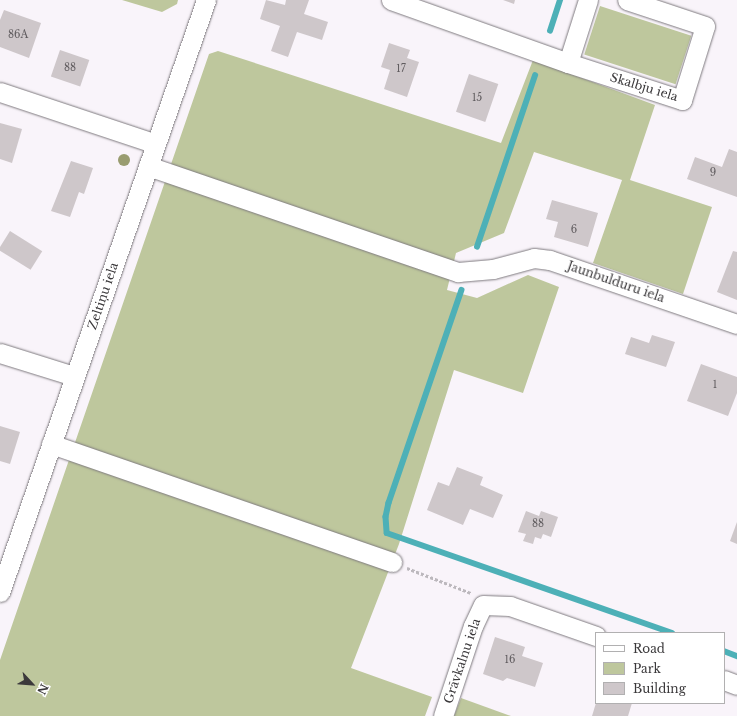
<!DOCTYPE html>
<meta charset="utf-8">
<style>
body{margin:0}
#map{position:relative;width:737px;height:716px;overflow:hidden;background:#f9f4fa;font-family:"Libre Baskerville",serif}
div>[style]{position:absolute}
[style*='--x']{left:calc(var(--x)*1px);top:calc(var(--y)*1px);width:calc(var(--w)*1px);rotate:calc(var(--a)*1deg)}
.green>*{inset:0;background:#bec79d;transform-origin:0 0}
.stream>*{height:5.5px;margin:-2.75px;padding:0 2.75px;transform-origin:2.75px;border-radius:2.75px;background:#4db0b7}
.building>*{inset:0;background:#cec7ca;transform-origin:0 0}
.path>*{height:2.5px;margin-top:-1.25px;transform-origin:0;background:repeating-linear-gradient(90deg,#bcb8bd 0 3px,transparent 0 5px)}
.roads{filter:drop-shadow(0 0 1px #7e7a7f) drop-shadow(0 0 1px #7e7a7f)}
.minor>*{height:19px;margin:-9.5px;padding:0 9.5px;transform-origin:9.5px;border-radius:9.5px;background:#fff}
.trees>*{width:12px;height:12px;margin:-6px;border-radius:50%;background:#999c70}
span{translate:-50% -50%;white-space:nowrap;text-align:center;line-height:1.15;-webkit-text-stroke:3px #fff;paint-order:stroke}
.number-label{font-size:10px;color:#605c5f}
.number-label span{-webkit-text-stroke-width:0}
.street-label{font-size:12px;color:#3b393b}
.legend{position:absolute;left:595px;top:632px;width:130px;height:72px;box-sizing:border-box;background:#fff;border:1px solid #b1b0b1;margin:0;padding:5px 7px;list-style:none;font-size:12px;color:#3b393b}
.legend li{display:flex;align-items:center;gap:8px;height:20px}
.legend b{width:20px;border:1px solid #b1b0b1}
.north{position:absolute;left:12px;top:664px;width:40px;height:40px;-webkit-text-stroke:3px #fff;paint-order:stroke;rotate:116deg;font-size:11px;font-weight:700;line-height:16px;text-align:center;color:#3b393b}
.north::after{content:'';display:block;margin:auto;width:14px;height:18px;background:#3b393b;clip-path:polygon(50% 0,100% 100%,50% 72%,0 100%)}
</style>
<div id="map">
<div class="green">
<i style="clip-path:polygon(122px 0,178px 0,177px 4px,162px 12px)"></i>
<i style="left:600px;top:6px;width:96px;height:51px;rotate:18deg"></i>
<i style="clip-path:polygon(218px 51px,501px 143px,533px 60px,655px 105px,630px 180px,712px 207px,683px 294px,593px 263px,622px 180px,534px 152px,504px 233px,456px 253px,447px 290px,477px 298px,528px 275px,559px 287px,523px 393px,454px 370px,399px 544px,351px 668px,432px 697px,425px 716px,0 716px,0 660px,209px 54px)"></i>
<i style="clip-path:polygon(461px 698px,511px 716px,454px 716px)"></i>
</div>
<div class="stream">
<i style="--x:550;--y:31;--w:33;--a:-72"></i>
<i style="--x:477;--y:247;--w:181;--a:-71.3"></i>
<i style="--x:462;--y:290;--w:225;--a:108.9"></i>
<i style="--x:389;--y:503;--w:14;--a:102"></i>
<i style="--x:386;--y:517;--w:16;--a:86"></i>
<i style="--x:387;--y:533;--w:302;--a:19.3"></i>
<i style="--x:724;--y:651;--w:14;--a:21"></i>
</div>
<div class="building">
<i style="clip-path:polygon(266px 0,285px 5px,286px 0,309px 0,304px 14px,328px 22px,322px 40px,297px 32px,288px 57px,271px 51px,280px 26px,260px 19px)"></i>
<i style="clip-path:polygon(503px 0,515px 0,514px 4px)"></i>
<i style="clip-path:polygon(4px 10px,41px 23px,29px 58px,0 47px,0 20px)"></i>
<i style="clip-path:polygon(389px 43px,410px 50px,407px 58px,419px 62px,407px 97px,384px 89px,390px 70px,381px 67px)"></i>
<i style="left:60px;top:50px;width:31px;height:28px;rotate:19deg"></i>
<i style="left:469px;top:74px;width:31px;height:40px;rotate:19deg"></i>
<i style="clip-path:polygon(0 123px,22px 129px,12px 163px,0 159px)"></i>
<i style="clip-path:polygon(729px 149px,737px 152px,737px 197px,687px 179px,695px 157px,722px 167px)"></i>
<i style="clip-path:polygon(71px 161px,93px 168px,84px 194px,79px 192px,70px 217px,51px 211px)"></i>
<i style="clip-path:polygon(552px 200px,598px 213px,588px 247px,554px 237px,558px 222px,546px 219px)"></i>
<i style="left:10px;top:231px;width:38px;height:22px;rotate:32deg"></i>
<i style="clip-path:polygon(733px 251px,737px 252px,737px 300px,717px 292px)"></i>
<i style="clip-path:polygon(652px 335px,675px 342px,666px 367px,625px 354px,631px 337px,649px 343px)"></i>
<i style="clip-path:polygon(701px 364px,737px 377px,737px 393px,728px 416px,687px 401px)"></i>
<i style="clip-path:polygon(0 426px,20px 432px,10px 464px,0 461px)"></i>
<i style="clip-path:polygon(457px 467px,483px 477px,480px 485px,503px 495px,493px 518px,470px 509px,463px 525px,427px 510px,438px 482px,449px 486px)"></i>
<i style="clip-path:polygon(526px 511px,539px 516px,541px 511px,558px 517px,551px 537px,543px 534px,541px 539px,535px 537px,533px 544px,523px 541px,526px 534px,518px 532px)"></i>
<i style="clip-path:polygon(737px 522px,737px 544px,730px 541px)"></i>
<i style="clip-path:polygon(495px 637px,525px 647px,522px 656px,543px 663px,535px 687px,507px 678px,503px 681px,483px 674px)"></i>
<i style="clip-path:polygon(596px 703px,632px 703px,628px 716px,592px 716px)"></i>
</div>
<div class="path">
<i style="--x:407;--y:568;--w:69;--a:21.3"></i>
</div>
<div class="roads">
<div class="minor">
<i style="--x:391;--y:0;--w:188;--a:19.6"></i>
<i style="--x:568;--y:63;--w:66;--a:-72.4"></i>
<i style="--x:568;--y:63;--w:120;--a:18"></i>
<i style="--x:682;--y:100;--w:77;--a:-72.7"></i>
<i style="--x:705;--y:26;--w:82;--a:-161.6"></i>
<i style="--x:0;--y:92;--w:164;--a:18.4"></i>
<i style="--x:148;--y:166;--w:328;--a:18.9"></i>
<i style="--x:458;--y:272;--w:35;--a:-5"></i>
<i style="--x:493;--y:269;--w:42;--a:-15"></i>
<i style="--x:534;--y:258;--w:16;--a:7"></i>
<i style="--x:550;--y:260;--w:198;--a:18.9"></i>
<i style="--x:0;--y:353;--w:77;--a:17.3"></i>
<i style="--x:51;--y:444;--w:361;--a:19.1"></i>
<i style="--x:0;--y:592;--w:627;--a:-70.81"></i>
<i style="--x:724;--y:680;--w:14;--a:21"></i>
<i style="--x:443;--y:716;--w:95;--a:-71.6"></i>
<i style="--x:473;--y:626;--w:23;--a:-65"></i>
<i style="--x:483;--y:605;--w:27;--a:2"></i>
<i style="--x:510;--y:606;--w:91;--a:19.2"></i>
</div>
</div>
<div class="trees">
<i style="left:124px;top:160px"></i>
</div>
<div class="number-label">
<span style="left:18px;top:35px">86A</span>
<span style="left:70px;top:68px">88</span>
<span style="left:401px;top:69px">17</span>
<span style="left:477px;top:98px">15</span>
<span style="left:713px;top:173px">9</span>
<span style="left:574px;top:230px">6</span>
<span style="left:715px;top:385px">1</span>
<span style="left:538px;top:524px">88</span>
<span style="left:510px;top:660px">16</span>
</div>
<div class="street-label">
<span style="left:644px;top:87px;rotate:17deg">Skalbju iela</span>
<span style="left:616px;top:282px;rotate:19deg">Jaunbulduru iela</span>
<span style="left:103px;top:296px;rotate:-71deg">Zeltiņu iela</span>
<span style="left:462px;top:661px;rotate:-71deg">Grāvkalnu iela</span>
</div>
<ul class="legend">
<li><b style="height:5px;background:#fff"></b>Road</li>
<li><b style="height:11px;background:#bec79d"></b>Park</li>
<li><b style="height:11px;background:#cec7ca"></b>Building</li>
</ul>
<div class="north">N</div>
</div>
